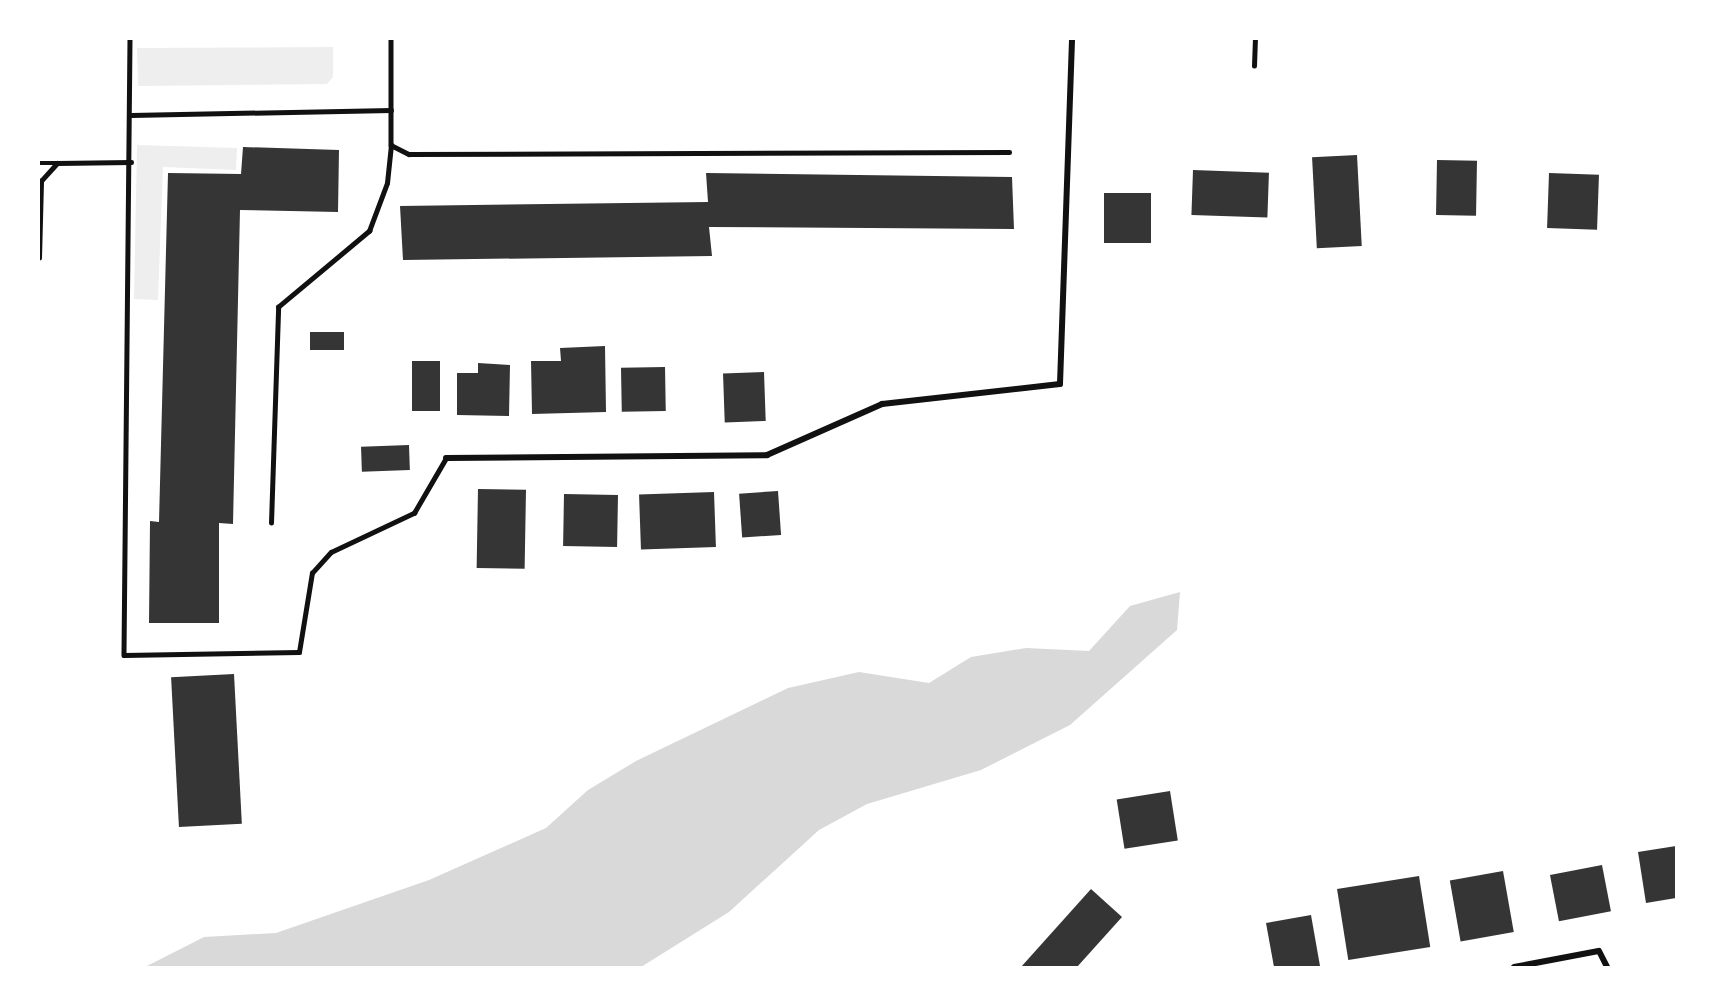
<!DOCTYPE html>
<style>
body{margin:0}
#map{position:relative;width:1715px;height:1006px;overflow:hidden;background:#fff;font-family:Roboto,sans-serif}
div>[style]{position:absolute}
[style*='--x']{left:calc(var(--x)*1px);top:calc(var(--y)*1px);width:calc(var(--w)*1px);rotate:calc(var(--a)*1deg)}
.green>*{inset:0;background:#eee}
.water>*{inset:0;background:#d9d9d9}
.building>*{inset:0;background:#353535;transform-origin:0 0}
.service>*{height:4.5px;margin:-2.25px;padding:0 2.25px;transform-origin:2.25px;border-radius:2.25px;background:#111}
.minor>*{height:6px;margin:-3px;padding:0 3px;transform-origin:3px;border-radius:3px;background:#111}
span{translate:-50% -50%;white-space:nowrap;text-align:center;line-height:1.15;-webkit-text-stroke:6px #fff;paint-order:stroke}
.frame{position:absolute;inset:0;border:40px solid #fff;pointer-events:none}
</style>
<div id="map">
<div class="green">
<i style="clip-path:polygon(333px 47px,333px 77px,327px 84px,138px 86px,137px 48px)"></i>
<i style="clip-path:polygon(137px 145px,237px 148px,236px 170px,163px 167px,158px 300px,134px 299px)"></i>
</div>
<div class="water">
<i style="clip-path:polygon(1180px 592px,1177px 630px,1070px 725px,981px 770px,867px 804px,819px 830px,729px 912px,641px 967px,145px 967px,204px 937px,276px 933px,429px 880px,546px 828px,588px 790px,636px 761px,788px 688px,859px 672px,929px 683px,971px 657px,1026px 648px,1089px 651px,1130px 606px)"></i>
</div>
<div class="building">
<i style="clip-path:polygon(243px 147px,339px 150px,338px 212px,240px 210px,233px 524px,219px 523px,219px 623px,149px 623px,150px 521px,159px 522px,168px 173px,241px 174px)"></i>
<i style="left:1357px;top:155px;width:91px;height:45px;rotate:87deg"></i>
<i style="left:1437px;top:160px;width:40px;height:55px;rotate:1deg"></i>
<i style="left:1193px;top:170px;width:76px;height:45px;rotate:2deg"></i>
<i style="clip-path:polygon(706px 173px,1012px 177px,1014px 229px,709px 227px,712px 256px,403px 260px,400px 206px,708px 202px)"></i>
<i style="left:1549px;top:173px;width:50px;height:55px;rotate:2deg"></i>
<i style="left:1104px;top:193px;width:47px;height:50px"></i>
<i style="left:310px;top:332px;width:34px;height:18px"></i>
<i style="clip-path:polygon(605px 346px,606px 412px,532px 414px,531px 361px,561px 361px,560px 348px)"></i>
<i style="left:412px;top:361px;width:28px;height:50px"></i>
<i style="clip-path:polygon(478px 363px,510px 365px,509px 416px,457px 415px,457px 373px,478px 373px)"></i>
<i style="left:665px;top:367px;width:44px;height:44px;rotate:89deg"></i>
<i style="left:764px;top:372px;width:49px;height:41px;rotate:88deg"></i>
<i style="left:409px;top:445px;width:25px;height:48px;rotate:88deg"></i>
<i style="left:478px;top:489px;width:48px;height:79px;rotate:1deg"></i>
<i style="left:778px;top:491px;width:44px;height:39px;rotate:86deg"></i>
<i style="left:714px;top:492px;width:55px;height:75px;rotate:88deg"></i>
<i style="left:564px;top:494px;width:54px;height:52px;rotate:1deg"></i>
<i style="left:234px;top:674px;width:150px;height:63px;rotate:87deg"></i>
<i style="left:1170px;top:791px;width:50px;height:54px;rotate:81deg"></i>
<i style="clip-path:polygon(1676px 846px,1676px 898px,1646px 903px,1638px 852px)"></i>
<i style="left:1602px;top:865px;width:47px;height:53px;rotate:79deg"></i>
<i style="left:1503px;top:871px;width:62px;height:54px;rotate:80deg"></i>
<i style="left:1419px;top:876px;width:72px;height:83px;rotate:81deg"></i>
<i style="clip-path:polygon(1091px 889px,1122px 917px,1077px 967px,1021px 967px)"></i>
<i style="clip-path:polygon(1311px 915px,1320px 966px,1274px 967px,1266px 923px)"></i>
</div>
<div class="service">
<i style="--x:130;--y:39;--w:616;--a:90.56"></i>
<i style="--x:124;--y:655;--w:175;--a:-1"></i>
<i style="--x:299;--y:652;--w:80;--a:-80.7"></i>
<i style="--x:312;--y:573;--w:28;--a:-48"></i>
<i style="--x:331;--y:552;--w:92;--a:-25.2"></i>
<i style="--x:414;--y:513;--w:64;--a:-59.8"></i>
<i style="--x:391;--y:39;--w:106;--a:90"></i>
<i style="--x:391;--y:145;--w:20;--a:27"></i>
<i style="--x:409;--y:154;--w:600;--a:-0.19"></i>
<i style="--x:1254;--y:66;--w:27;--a:-88"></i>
<i style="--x:131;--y:115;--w:260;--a:-1.1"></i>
<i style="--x:39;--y:163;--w:18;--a:0"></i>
<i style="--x:39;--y:258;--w:77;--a:-88.5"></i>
<i style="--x:41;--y:181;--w:24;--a:-48"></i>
<i style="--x:57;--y:163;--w:74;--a:-0.8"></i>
<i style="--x:271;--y:523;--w:216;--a:-88.1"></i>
<i style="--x:278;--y:307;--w:119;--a:-39.9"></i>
<i style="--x:369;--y:231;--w:51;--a:-69.4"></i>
<i style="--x:387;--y:183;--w:38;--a:-84"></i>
</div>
<div class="minor">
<i style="--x:446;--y:458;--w:321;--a:-0.5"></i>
<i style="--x:767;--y:455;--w:126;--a:-23.9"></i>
<i style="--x:882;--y:404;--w:179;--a:-6.4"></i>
<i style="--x:1060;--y:384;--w:345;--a:-88"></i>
<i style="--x:1514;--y:967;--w:86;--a:-10.7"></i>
<i style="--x:1599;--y:951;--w:18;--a:63"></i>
</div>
<div class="frame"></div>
</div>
